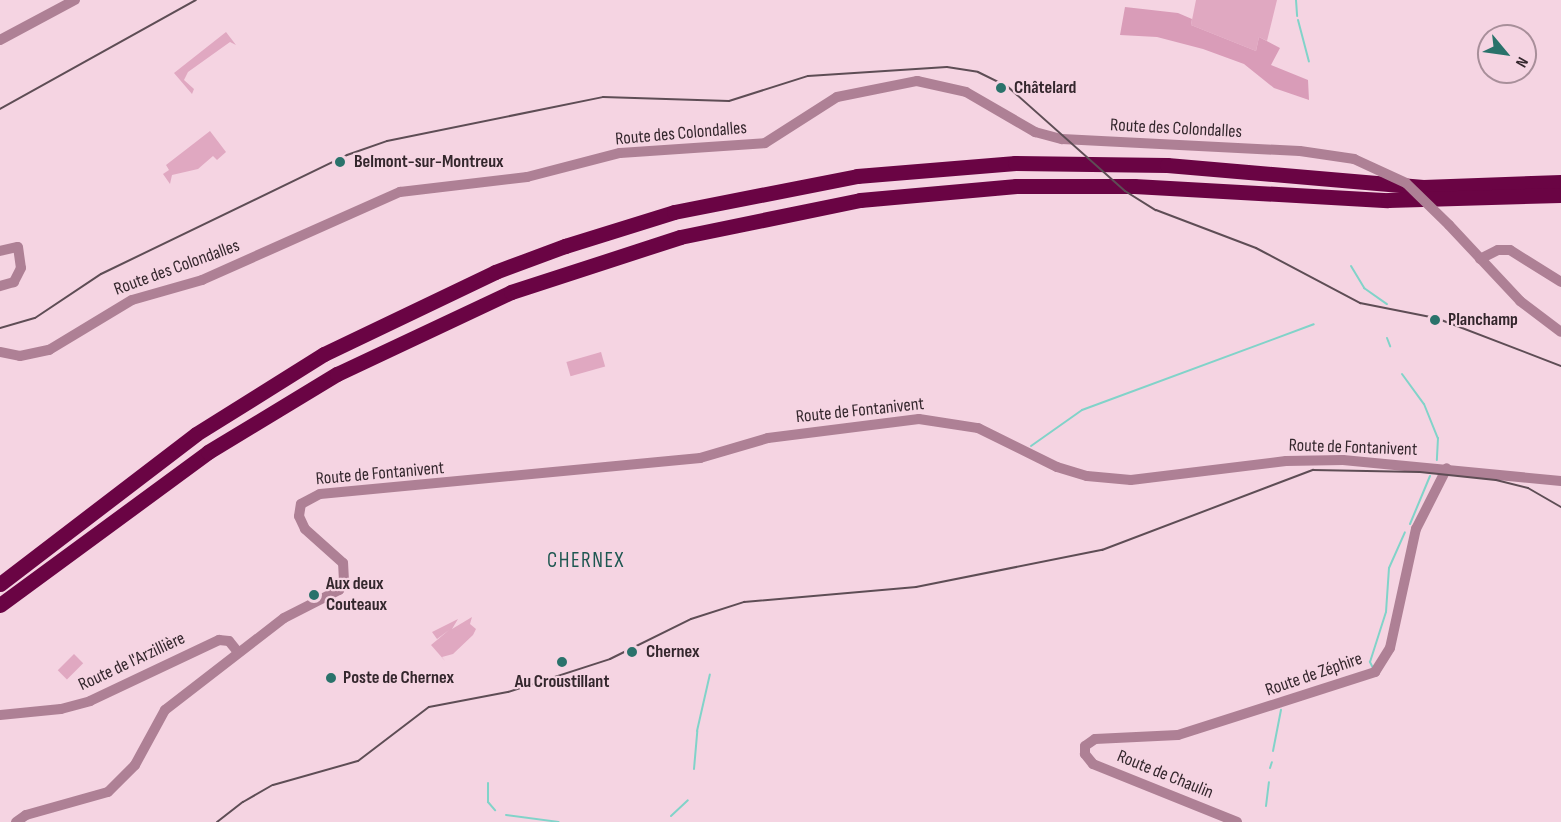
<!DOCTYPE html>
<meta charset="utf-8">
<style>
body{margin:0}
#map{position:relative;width:1561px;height:822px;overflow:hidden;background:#f5d4e2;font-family:"Sofia Sans Condensed",sans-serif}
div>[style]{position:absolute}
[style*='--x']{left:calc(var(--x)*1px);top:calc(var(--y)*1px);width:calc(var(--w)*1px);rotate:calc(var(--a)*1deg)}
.green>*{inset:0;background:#e0a8c1;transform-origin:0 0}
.forest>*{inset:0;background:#d99cb8}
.stream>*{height:2px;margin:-1px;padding:0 1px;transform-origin:1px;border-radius:1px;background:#81d3c9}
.tertiary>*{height:10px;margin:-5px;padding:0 5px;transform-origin:5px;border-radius:5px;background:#ae8095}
.motorway>*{height:15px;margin:-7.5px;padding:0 7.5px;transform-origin:7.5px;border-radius:7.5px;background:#6a0444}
.rail>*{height:2px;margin:-1px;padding:0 1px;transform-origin:1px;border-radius:1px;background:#5e4d55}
.tertiary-bridge>*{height:10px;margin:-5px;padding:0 5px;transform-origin:5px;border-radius:5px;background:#ae8095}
.dots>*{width:16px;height:16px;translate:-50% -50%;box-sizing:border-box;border:3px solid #f5d4e2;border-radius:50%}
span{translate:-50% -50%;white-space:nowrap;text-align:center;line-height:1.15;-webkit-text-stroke:4.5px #f5d4e2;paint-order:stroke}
.poi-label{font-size:18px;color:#34272d;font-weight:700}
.left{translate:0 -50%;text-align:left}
.street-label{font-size:18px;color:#34272d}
.quarter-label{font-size:21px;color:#1e5751;letter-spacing:1.5px}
.north{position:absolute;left:1477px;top:24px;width:60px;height:60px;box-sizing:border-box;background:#f5d4e2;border:2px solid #a88f9a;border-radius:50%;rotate:119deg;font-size:16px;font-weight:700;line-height:24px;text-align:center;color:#34272d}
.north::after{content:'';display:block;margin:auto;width:21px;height:27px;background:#2a726b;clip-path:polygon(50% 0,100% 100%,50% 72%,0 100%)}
</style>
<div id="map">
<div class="green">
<i style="clip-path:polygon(1196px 0,1277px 0,1267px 41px,1259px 37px,1256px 51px,1191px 25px)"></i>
<i style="clip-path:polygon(226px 32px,236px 45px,230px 42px,188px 72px,184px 80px,194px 89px,192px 94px,174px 73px)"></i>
<i style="clip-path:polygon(210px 131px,226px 152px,217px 160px,213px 156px,198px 169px,172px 175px,170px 184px,163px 174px,169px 170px,166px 165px)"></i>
<i style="left:601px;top:352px;width:15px;height:36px;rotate:74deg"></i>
<i style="clip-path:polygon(472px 617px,470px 624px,476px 629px,473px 635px,453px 654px,442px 657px,445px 661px,431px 645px,449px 630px,437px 639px,432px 632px,458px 619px,452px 629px)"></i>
<i style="left:74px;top:654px;width:13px;height:23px;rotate:45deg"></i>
</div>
<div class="forest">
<i style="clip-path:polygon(1125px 7px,1178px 13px,1192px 19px,1191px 25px,1256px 51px,1259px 37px,1280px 48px,1271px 65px,1308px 80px,1309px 100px,1274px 88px,1244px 64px,1203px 49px,1157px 37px,1120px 35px)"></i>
</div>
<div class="stream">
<i style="--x:1296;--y:0;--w:16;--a:86"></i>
<i style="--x:1298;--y:20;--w:43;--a:75.3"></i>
<i style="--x:1351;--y:266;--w:26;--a:59"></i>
<i style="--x:1364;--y:288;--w:28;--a:35"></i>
<i style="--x:1387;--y:338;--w:9;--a:69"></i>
<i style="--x:1402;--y:374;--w:37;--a:54"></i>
<i style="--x:1424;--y:404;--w:37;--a:68"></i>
<i style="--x:1438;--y:438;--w:22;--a:93"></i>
<i style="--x:1031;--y:446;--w:62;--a:-35.2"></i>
<i style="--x:1082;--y:410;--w:247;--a:-20.3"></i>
<i style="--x:1410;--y:524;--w:52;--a:-67.4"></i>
<i style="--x:1373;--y:668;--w:7;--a:-117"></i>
<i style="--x:1370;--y:662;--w:52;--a:-72.3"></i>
<i style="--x:1386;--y:612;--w:44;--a:-86.1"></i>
<i style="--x:1389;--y:568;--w:39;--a:-66"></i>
<i style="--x:1273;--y:751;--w:42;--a:-79"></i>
<i style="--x:1270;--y:768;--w:6;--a:-72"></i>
<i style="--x:694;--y:769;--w:38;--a:-85"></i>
<i style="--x:697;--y:731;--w:58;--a:-77.2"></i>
<i style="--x:488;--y:783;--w:19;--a:90"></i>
<i style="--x:488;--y:802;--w:11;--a:49"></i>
<i style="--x:1266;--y:806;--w:24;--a:-83"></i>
<i style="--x:506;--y:815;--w:53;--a:7.5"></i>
<i style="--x:671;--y:816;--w:23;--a:-43"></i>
</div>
<div class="tertiary">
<i style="--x:0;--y:40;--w:85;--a:-28.1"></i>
<i style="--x:1449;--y:225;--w:104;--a:46.9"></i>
<i style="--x:1520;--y:301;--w:51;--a:37.1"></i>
<i style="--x:0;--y:251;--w:18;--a:-13"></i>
<i style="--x:18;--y:247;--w:21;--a:82"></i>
<i style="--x:21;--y:268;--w:16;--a:117"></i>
<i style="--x:14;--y:282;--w:15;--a:164"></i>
<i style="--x:1480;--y:259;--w:20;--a:-27"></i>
<i style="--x:1498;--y:250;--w:12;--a:0"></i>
<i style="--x:1510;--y:250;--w:60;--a:32.1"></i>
<i style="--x:0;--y:352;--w:20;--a:11"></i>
<i style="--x:20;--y:356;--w:30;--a:-12"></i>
<i style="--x:49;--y:350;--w:97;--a:-31.1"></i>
<i style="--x:132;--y:300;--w:73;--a:-15.9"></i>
<i style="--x:202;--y:280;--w:217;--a:-24"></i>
<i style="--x:400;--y:192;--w:128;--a:-6.7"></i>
<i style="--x:527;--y:177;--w:96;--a:-14.5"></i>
<i style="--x:620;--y:153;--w:145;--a:-3.9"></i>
<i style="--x:765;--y:143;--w:85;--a:-32.6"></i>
<i style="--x:837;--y:97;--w:82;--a:-11.3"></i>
<i style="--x:917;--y:81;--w:50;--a:12.7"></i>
<i style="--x:966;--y:92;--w:80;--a:30.1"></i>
<i style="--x:1035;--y:132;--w:28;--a:15"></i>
<i style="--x:1062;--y:139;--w:238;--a:2.9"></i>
<i style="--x:1300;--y:151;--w:55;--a:8.4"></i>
<i style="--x:0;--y:715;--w:61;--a:-5.6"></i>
<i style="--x:61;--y:709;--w:30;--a:-15"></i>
<i style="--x:90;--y:701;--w:143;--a:-25.3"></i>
<i style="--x:219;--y:640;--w:10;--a:6"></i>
<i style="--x:229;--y:641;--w:13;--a:51"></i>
<i style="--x:16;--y:822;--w:12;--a:-35"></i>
<i style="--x:26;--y:815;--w:85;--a:-15.7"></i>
<i style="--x:108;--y:792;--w:38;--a:-45"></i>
<i style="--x:135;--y:765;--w:63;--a:-61.4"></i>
<i style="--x:165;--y:710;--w:150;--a:-37.7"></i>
<i style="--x:284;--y:618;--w:62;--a:-27"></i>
<i style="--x:339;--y:590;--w:10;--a:-61"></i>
<i style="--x:344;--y:581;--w:18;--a:-93"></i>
<i style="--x:343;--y:563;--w:51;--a:-138.2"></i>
<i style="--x:305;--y:529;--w:14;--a:-115"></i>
<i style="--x:299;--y:516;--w:12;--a:-81"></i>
<i style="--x:301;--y:504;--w:21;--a:-28"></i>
<i style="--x:320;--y:494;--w:382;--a:-5.4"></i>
<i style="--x:700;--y:458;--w:71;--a:-16.4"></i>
<i style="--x:768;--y:438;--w:152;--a:-7.2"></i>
<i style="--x:919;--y:419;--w:60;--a:8.7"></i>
<i style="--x:978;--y:428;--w:88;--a:26.3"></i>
<i style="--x:1057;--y:467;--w:31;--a:17"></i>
<i style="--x:1087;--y:476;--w:44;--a:5.2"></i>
<i style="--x:1131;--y:480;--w:156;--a:-7"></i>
<i style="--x:1286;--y:461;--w:57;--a:-1"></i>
<i style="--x:1343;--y:460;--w:219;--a:5.5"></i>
<i style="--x:1237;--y:822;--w:155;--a:-158.1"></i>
<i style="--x:1093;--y:764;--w:13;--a:-129"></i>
<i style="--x:1085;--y:754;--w:8;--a:-90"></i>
<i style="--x:1085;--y:746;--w:12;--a:-35"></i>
<i style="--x:1095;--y:739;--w:83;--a:-2.8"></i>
<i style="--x:1178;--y:735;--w:207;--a:-17.7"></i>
<i style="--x:1375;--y:672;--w:28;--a:-58"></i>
<i style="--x:1390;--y:648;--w:122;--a:-77.7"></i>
<i style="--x:1416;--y:529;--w:68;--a:-63.1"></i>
</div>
<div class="motorway">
<i style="--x:0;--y:584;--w:247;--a:-37.4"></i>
<i style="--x:196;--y:434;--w:151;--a:-32"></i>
<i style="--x:324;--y:354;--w:190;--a:-25.6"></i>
<i style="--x:495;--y:272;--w:75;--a:-20.4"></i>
<i style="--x:565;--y:246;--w:114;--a:-17.3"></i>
<i style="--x:674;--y:212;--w:187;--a:-11.1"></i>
<i style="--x:857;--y:176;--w:159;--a:-4.7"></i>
<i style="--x:1015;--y:163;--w:152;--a:0.8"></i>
<i style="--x:1167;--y:165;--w:257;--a:4.9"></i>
<i style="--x:1423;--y:187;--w:138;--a:-2.1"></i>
<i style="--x:0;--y:605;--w:258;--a:-36.3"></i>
<i style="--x:208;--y:452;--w:151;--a:-31.2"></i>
<i style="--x:337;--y:374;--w:192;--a:-25.2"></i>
<i style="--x:511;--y:292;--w:178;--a:-18"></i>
<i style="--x:680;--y:237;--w:184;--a:-11.6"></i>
<i style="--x:860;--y:200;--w:157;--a:-5.1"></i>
<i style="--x:1016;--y:186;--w:118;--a:0"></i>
<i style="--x:1134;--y:186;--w:254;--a:3.2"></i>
<i style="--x:1388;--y:200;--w:173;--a:-1.7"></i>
</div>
<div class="rail">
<i style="--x:0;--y:109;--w:224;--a:-29.1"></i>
<i style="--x:0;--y:328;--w:36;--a:-16"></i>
<i style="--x:35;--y:318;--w:79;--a:-33.7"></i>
<i style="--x:101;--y:274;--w:273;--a:-25.8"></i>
<i style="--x:347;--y:155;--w:42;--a:-19.3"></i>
<i style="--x:387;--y:141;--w:220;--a:-11.5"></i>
<i style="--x:603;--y:97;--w:126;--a:1.8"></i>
<i style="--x:729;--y:101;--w:83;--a:-17.6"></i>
<i style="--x:808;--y:76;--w:139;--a:-3.7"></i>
<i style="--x:947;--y:67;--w:31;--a:9"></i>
<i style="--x:978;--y:72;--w:32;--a:26"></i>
<i style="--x:1007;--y:86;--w:158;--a:41.7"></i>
<i style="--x:1125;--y:191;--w:36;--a:32"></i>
<i style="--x:1156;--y:210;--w:107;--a:20.8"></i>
<i style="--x:1256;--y:248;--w:118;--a:27.9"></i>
<i style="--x:1360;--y:303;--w:77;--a:11.2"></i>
<i style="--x:1436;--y:318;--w:134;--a:21"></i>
<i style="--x:217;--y:822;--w:33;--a:-38"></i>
<i style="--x:243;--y:802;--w:34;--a:-30"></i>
<i style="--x:273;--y:785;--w:88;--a:-15.8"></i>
<i style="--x:358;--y:761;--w:89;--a:-37.3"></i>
<i style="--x:429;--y:707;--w:80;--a:-10.8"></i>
<i style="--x:508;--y:692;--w:107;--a:-17.9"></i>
<i style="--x:610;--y:659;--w:90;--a:-26.3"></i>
<i style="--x:691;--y:619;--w:56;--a:-17.8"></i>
<i style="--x:744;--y:602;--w:173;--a:-5"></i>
<i style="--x:916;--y:587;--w:190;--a:-11.3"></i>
<i style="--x:1102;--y:550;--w:226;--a:-20.8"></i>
<i style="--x:1313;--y:470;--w:107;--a:1.1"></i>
<i style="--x:1420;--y:472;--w:76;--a:6"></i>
<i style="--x:1496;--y:480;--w:33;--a:14"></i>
<i style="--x:1528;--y:488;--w:38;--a:30"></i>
</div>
<div class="tertiary-bridge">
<i style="--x:1354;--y:159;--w:57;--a:24.8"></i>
<i style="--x:1406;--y:183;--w:60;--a:44.3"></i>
</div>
<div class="dots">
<i style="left:1001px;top:88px;background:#2a726b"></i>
<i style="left:340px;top:162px;background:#2a726b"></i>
<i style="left:1435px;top:320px;background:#2a726b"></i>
<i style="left:314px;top:595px;background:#2a726b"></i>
<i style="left:632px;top:652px;background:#2a726b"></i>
<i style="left:562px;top:662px;background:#2a726b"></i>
<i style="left:331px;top:678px;background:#2a726b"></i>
</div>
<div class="poi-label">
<span class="left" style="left:1014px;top:88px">Châtelard</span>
<span class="left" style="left:354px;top:162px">Belmont-sur-Montreux</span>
<span class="left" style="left:1448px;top:320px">Planchamp</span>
<span class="left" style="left:326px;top:595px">Aux deux<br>Couteaux</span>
<span class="left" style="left:646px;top:652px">Chernex</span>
<span class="left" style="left:343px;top:678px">Poste de Chernex</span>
<span style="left:562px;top:682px">Au Croustillant</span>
</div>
<div class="street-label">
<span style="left:1176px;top:129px;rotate:3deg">Route des Colondalles</span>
<span style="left:681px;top:134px;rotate:-5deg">Route des Colondalles</span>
<span style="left:177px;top:268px;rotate:-20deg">Route des Colondalles</span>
<span style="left:860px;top:411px;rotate:-6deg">Route de Fontanivent</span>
<span style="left:1353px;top:448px;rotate:2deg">Route de Fontanivent</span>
<span style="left:380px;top:474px;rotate:-5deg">Route de Fontanivent</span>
<span style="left:132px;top:662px;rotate:-25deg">Route de l'Arzillière</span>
<span style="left:1314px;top:675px;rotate:-19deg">Route de Zéphire</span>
<span style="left:1165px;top:775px;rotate:22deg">Route de Chaulin</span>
</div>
<div class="quarter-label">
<span style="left:586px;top:561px">CHERNEX</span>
</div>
<div class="north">N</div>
</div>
